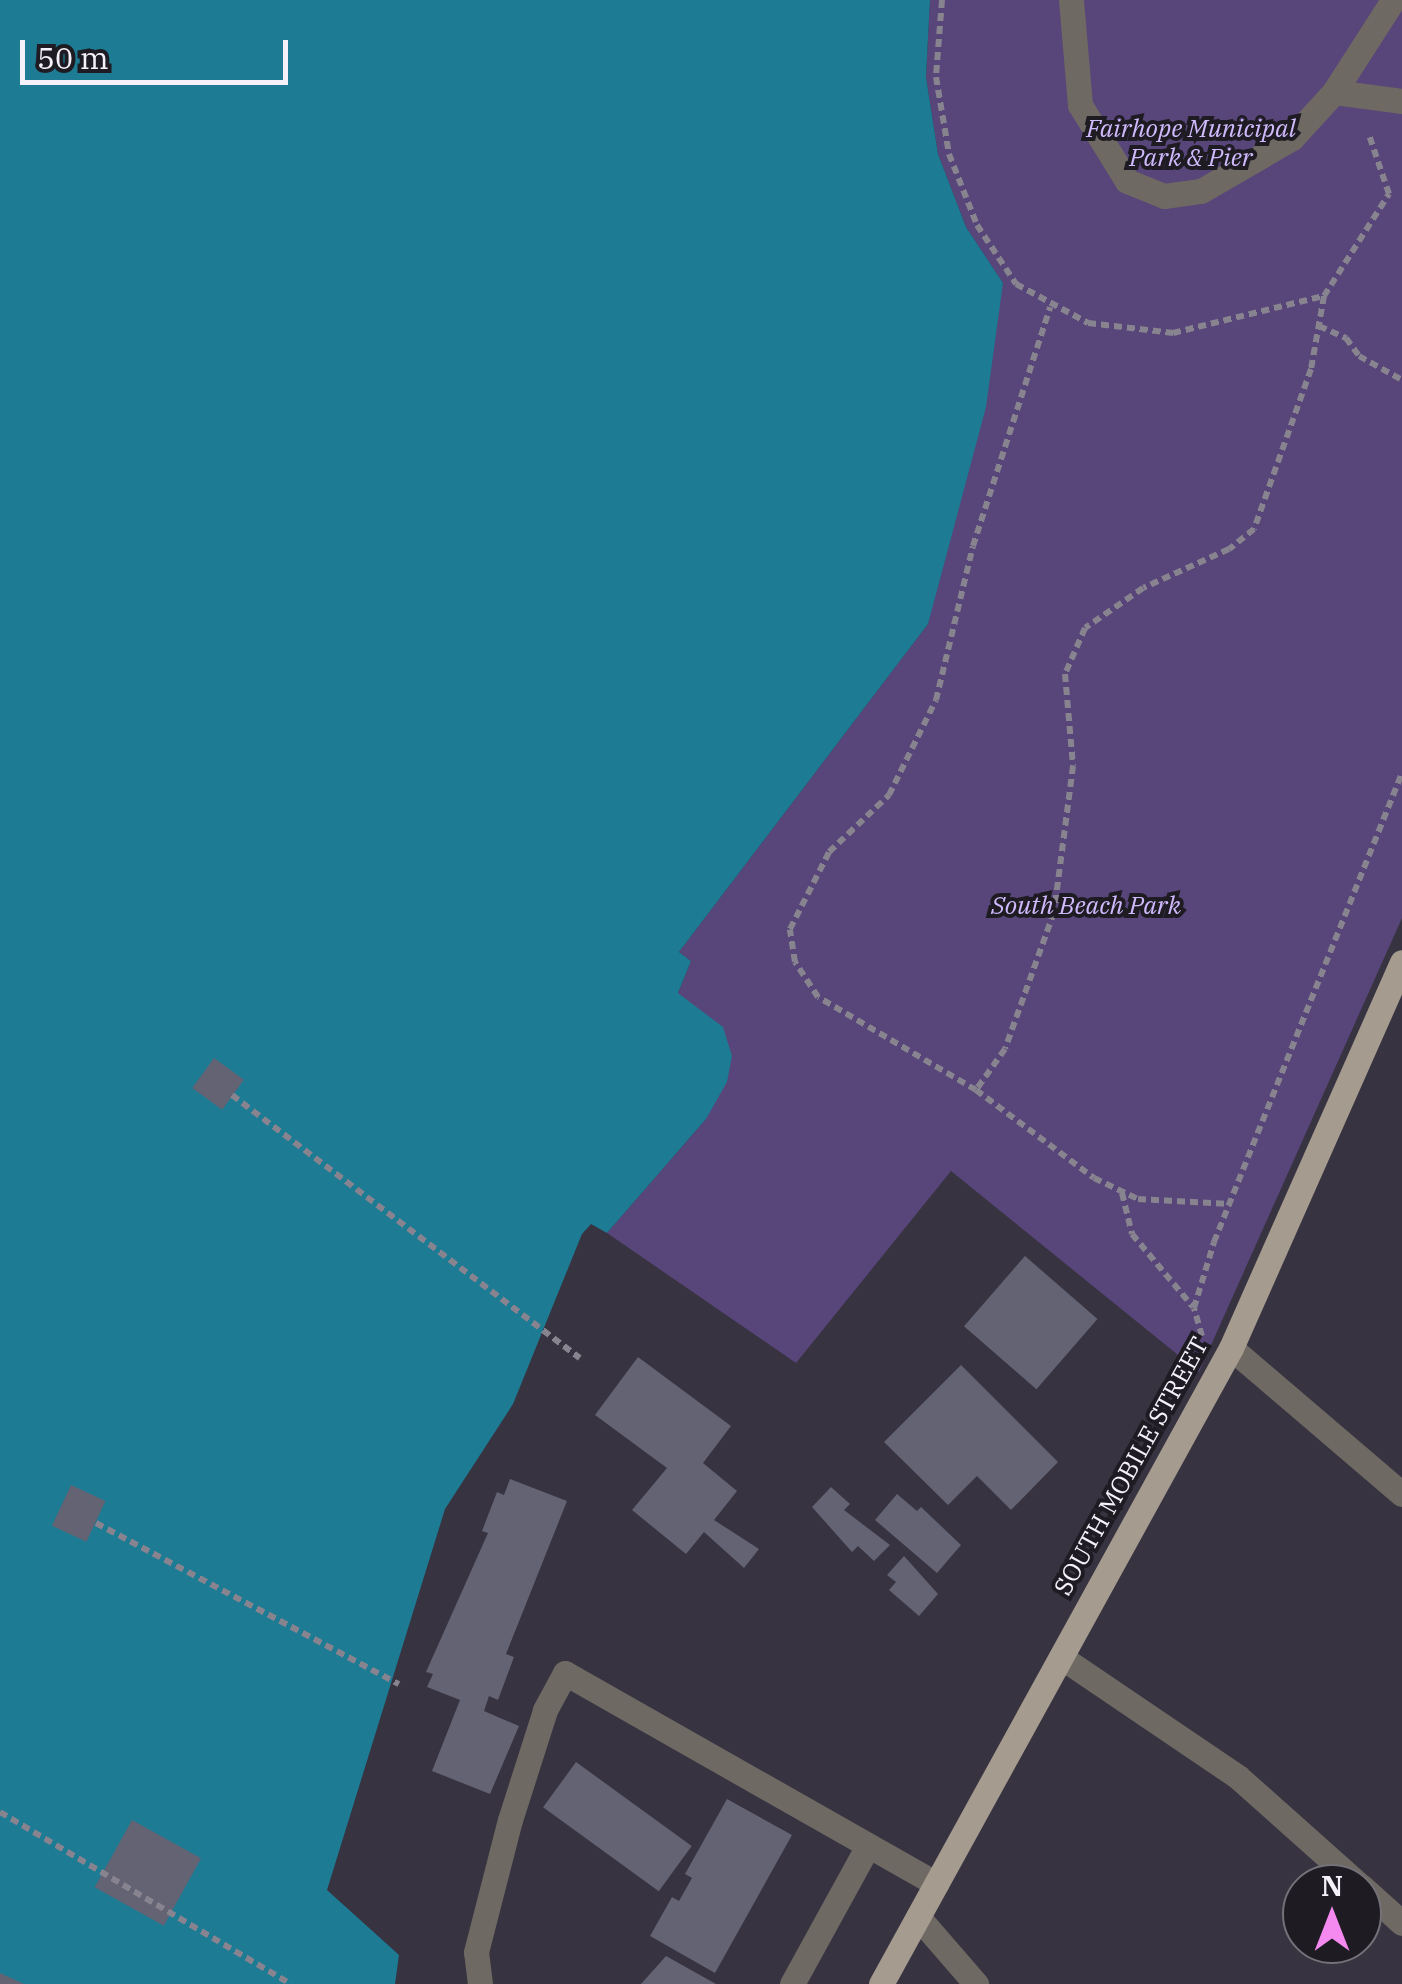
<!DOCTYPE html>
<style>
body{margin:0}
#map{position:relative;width:1402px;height:1984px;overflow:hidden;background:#373341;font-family:"IBM Plex Serif",serif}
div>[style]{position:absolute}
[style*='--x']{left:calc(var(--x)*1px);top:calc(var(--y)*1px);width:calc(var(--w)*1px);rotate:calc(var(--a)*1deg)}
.green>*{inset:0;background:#584579}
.water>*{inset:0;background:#1d7b94}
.building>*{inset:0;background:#636374;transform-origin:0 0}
.path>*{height:6px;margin-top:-3px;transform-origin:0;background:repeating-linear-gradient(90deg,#87838f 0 8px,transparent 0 13px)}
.minor>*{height:25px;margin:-12.5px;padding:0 12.5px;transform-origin:12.5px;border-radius:12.5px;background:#6e6963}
.major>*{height:25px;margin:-12.5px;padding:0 12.5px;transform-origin:12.5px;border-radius:12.5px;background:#a59b8e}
span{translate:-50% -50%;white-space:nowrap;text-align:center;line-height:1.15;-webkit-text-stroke:8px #1e1c22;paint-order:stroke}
.park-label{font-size:25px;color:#d0bafe;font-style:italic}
.street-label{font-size:25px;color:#f4f1fa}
.north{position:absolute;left:1282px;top:1864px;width:100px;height:100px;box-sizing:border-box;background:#1e1c22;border:2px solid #747178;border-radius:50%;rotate:0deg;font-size:28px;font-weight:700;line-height:40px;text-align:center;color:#f4f1fa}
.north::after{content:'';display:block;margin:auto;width:35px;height:45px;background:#f489ef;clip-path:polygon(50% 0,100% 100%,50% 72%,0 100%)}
.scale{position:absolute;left:20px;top:40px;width:268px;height:45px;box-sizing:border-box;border:5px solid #f4f1fa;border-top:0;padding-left:12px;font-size:30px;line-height:35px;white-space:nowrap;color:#f4f1fa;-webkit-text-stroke:8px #1e1c22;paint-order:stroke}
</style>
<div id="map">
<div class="green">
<i style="clip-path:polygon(930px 0,1402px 0,1402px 918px,1199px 1372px,951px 1171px,796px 1363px,607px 1233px,706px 1119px,678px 993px,691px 961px,679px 952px,928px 624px,1003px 283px,966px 227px,938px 154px,926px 77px)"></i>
</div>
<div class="water">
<i style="clip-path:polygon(0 0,930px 0,926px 77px,938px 154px,966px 227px,1003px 283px,986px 407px,928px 624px,679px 952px,691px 961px,678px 993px,723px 1027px,732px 1056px,727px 1082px,706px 1119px,607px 1233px,591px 1224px,582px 1234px,513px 1404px,445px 1509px,327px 1890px,399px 1955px,395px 1984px,0 1984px)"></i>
</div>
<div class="building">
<i style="left:214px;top:1058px;width:37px;height:37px;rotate:36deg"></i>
<i style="left:1025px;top:1256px;width:96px;height:93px;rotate:41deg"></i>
<i style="clip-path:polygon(638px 1357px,731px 1426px,703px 1463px,737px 1491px,714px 1520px,759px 1549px,744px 1568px,704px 1532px,686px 1554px,632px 1510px,667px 1468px,595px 1415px)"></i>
<i style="clip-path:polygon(961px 1365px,1058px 1462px,1011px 1510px,977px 1476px,948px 1505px,884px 1442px)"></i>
<i style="clip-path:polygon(510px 1479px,567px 1501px,506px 1654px,514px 1657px,498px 1700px,489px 1696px,484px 1711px,519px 1726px,490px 1794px,432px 1771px,460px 1700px,427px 1687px,433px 1674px,426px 1672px,488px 1533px,482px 1531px,497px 1492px,504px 1495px)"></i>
<i style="left:71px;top:1485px;width:38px;height:45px;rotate:25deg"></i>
<i style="clip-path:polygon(831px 1487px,850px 1504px,844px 1510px,890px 1545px,874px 1561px,858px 1546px,852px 1552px,812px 1507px)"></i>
<i style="clip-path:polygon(897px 1494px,917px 1511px,921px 1507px,961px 1545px,937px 1573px,875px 1520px)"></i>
<i style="clip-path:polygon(904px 1556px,938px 1594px,919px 1616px,889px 1590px,896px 1582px,887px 1575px)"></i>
<i style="left:576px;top:1762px;width:143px;height:56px;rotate:36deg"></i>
<i style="clip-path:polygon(727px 1799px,792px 1835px,715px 1973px,650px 1936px,672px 1897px,679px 1901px,692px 1878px,685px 1874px)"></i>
<i style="left:132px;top:1820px;width:79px;height:77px;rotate:29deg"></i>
<i style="clip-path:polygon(666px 1956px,716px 1984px,641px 1984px)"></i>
<i style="clip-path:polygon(0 1973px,24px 1984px,0 1984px)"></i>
</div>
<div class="path">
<i style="--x:942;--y:0;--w:77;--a:94.5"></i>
<i style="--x:936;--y:77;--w:78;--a:80.4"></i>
<i style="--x:949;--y:154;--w:76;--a:68.5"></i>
<i style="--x:977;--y:225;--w:71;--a:56.5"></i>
<i style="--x:1016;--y:284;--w:82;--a:28.4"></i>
<i style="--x:1088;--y:323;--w:86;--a:6.7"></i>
<i style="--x:1173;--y:333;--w:155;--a:-13.8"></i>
<i style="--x:1324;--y:296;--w:74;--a:100.1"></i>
<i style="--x:1311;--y:369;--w:170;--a:109.6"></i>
<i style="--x:1254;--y:529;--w:32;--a:141"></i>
<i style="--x:1229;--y:549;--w:94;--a:155.6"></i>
<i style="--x:1143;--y:588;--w:70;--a:145.4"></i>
<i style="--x:1085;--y:628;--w:50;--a:113.5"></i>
<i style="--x:1065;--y:674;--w:92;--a:85"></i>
<i style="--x:1073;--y:766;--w:147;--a:97.4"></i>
<i style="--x:1054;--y:912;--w:145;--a:109.7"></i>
<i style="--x:1005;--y:1049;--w:50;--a:125.3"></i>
<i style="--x:976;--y:1090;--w:183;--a:-149.5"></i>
<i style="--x:818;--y:997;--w:42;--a:-123.3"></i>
<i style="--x:795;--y:962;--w:33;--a:-99"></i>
<i style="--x:790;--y:929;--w:86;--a:-63.1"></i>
<i style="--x:829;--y:852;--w:83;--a:-43.5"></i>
<i style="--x:889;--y:795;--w:106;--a:-63.7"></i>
<i style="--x:936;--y:700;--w:158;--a:-76.5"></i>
<i style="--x:973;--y:546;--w:251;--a:-72.1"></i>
<i style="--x:1324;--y:296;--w:121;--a:-57.5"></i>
<i style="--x:1389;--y:194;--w:62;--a:-108.7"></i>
<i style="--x:1319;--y:326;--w:30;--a:24"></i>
<i style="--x:1346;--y:338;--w:22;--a:54"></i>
<i style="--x:1359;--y:356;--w:49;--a:29.2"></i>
<i style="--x:976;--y:1090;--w:147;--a:36.7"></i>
<i style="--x:1094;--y:1178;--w:49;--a:25.5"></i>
<i style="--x:1138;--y:1199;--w:92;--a:3.1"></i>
<i style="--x:232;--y:1095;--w:436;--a:37.1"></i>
<i style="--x:1122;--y:1193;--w:42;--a:76.3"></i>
<i style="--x:1132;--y:1234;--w:95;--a:50.1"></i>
<i style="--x:1202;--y:1336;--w:29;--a:-106"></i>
<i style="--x:1194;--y:1308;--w:69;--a:-73.1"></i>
<i style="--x:1214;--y:1242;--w:505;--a:-68.16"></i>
<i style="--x:96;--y:1523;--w:343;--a:28"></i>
<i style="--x:0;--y:1812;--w:338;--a:30.6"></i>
</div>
<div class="minor">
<i style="--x:1071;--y:0;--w:105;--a:85.1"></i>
<i style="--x:1080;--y:105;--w:89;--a:58.3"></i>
<i style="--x:1127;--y:181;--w:40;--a:22"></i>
<i style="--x:1164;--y:196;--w:37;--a:-8"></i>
<i style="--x:1201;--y:191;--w:105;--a:-30.2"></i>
<i style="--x:1292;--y:138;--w:62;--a:-47.6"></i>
<i style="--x:1334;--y:92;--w:109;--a:-57.3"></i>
<i style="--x:1334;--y:92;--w:69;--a:7.5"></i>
<i style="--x:1231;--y:1348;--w:225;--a:40.5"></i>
<i style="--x:1061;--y:1657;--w:214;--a:34.1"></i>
<i style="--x:1238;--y:1777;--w:161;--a:41.7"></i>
<i style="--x:1362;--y:1887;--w:54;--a:42"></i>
<i style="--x:918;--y:1917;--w:89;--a:49.1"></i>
<i style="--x:480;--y:1984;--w:32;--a:-97"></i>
<i style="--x:476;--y:1952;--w:136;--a:-75.6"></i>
<i style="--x:510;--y:1820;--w:115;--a:-72.3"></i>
<i style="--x:545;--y:1710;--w:42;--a:-61.6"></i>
<i style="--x:565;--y:1673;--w:427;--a:29.6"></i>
<i style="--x:792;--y:1984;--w:158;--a:-61.2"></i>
</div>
<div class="major">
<i style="--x:881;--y:1984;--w:726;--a:-61.18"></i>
<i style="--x:1231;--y:1348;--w:422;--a:-66.1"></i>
</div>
<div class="park-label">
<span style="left:1191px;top:143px">Fairhope Municipal<br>Park &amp; Pier</span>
<span style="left:1086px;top:905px">South Beach Park</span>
</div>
<div class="street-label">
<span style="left:1131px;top:1466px;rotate:-61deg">SOUTH MOBILE STREET</span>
</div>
<div class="north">N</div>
<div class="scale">50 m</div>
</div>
